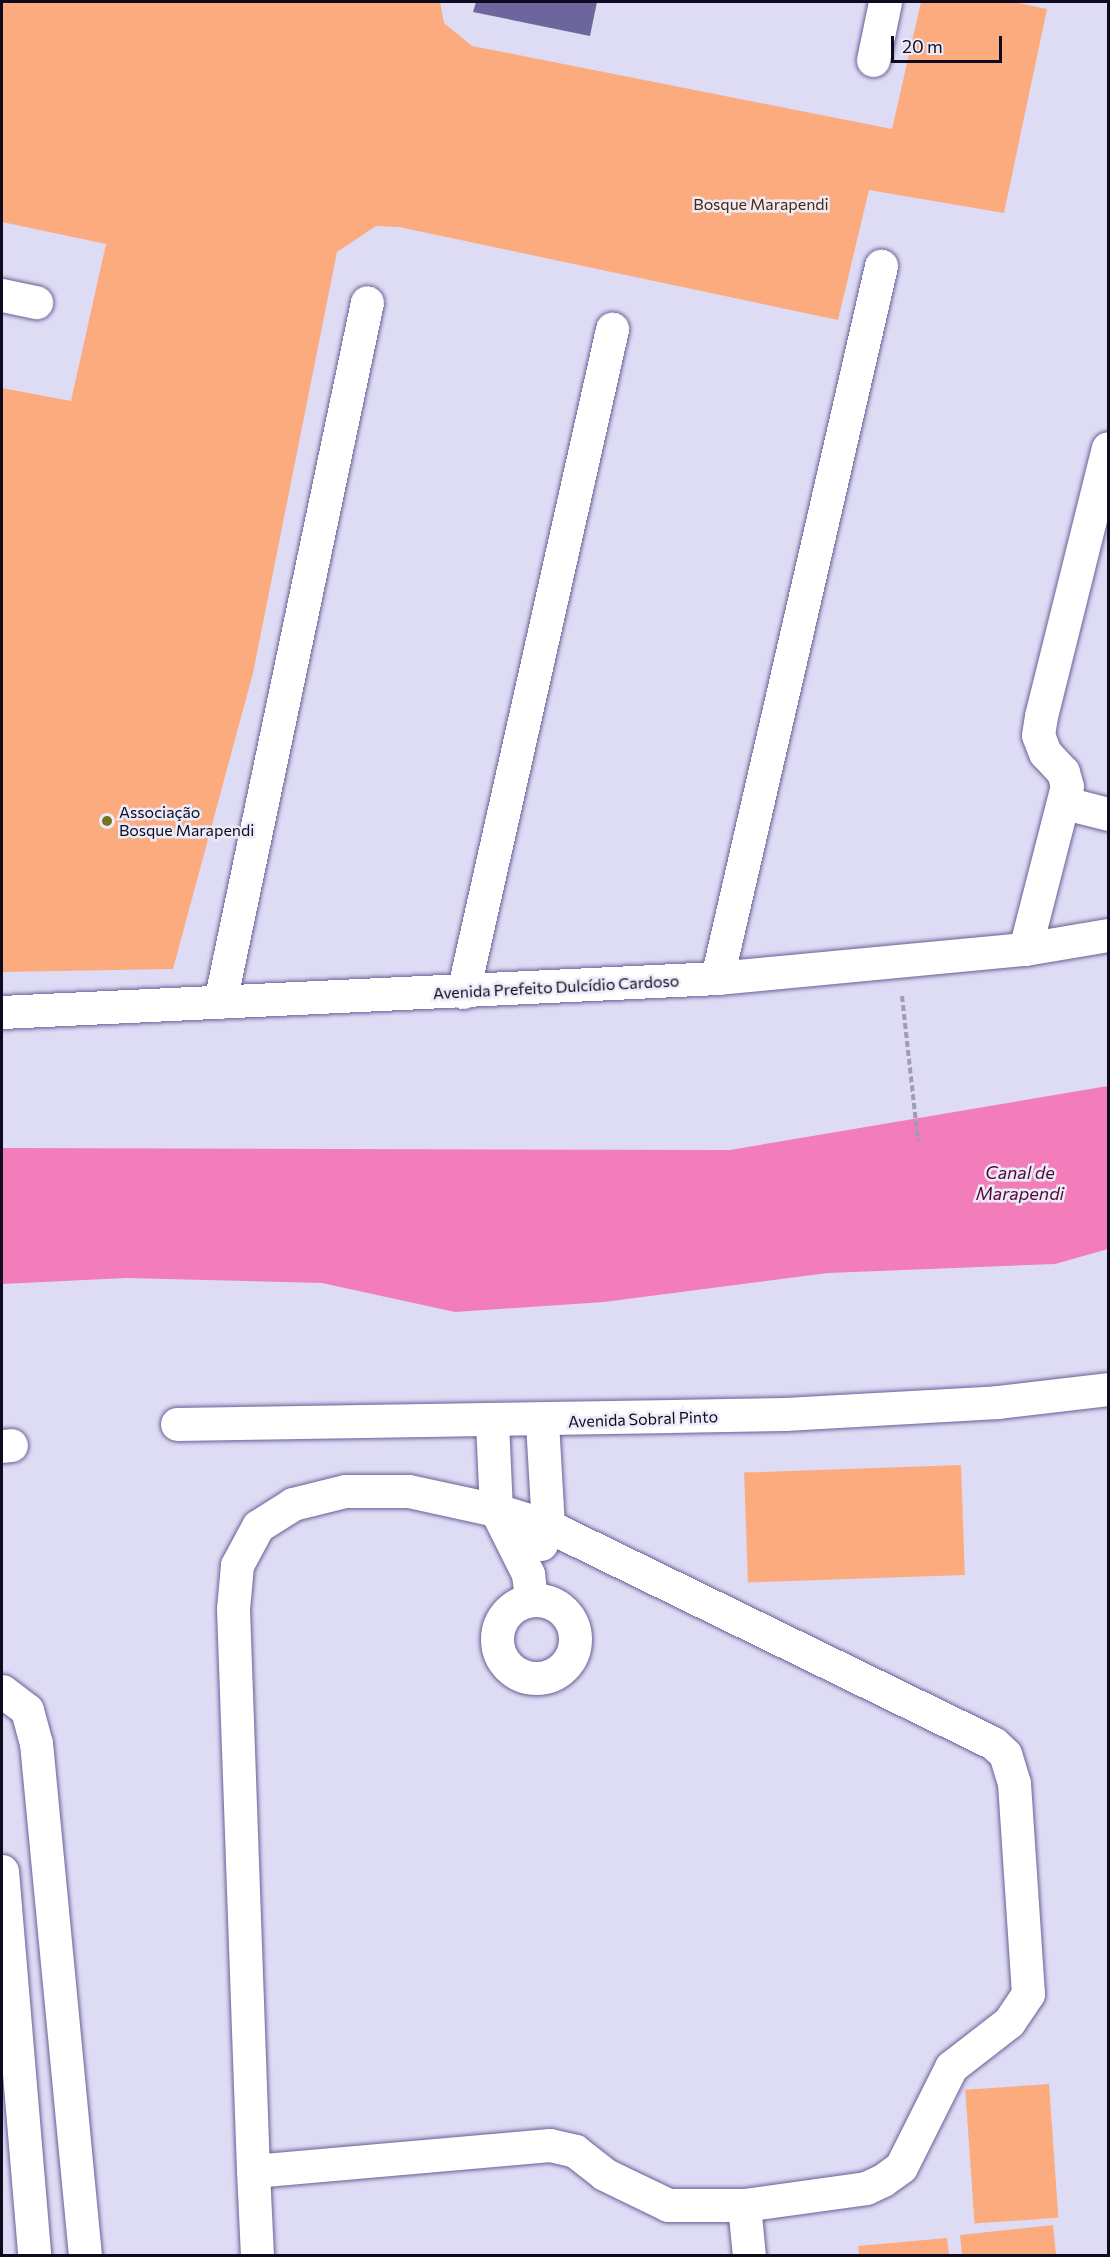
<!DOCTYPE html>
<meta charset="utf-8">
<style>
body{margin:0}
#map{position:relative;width:1110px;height:2257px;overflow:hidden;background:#dedcf5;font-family:Commissioner,sans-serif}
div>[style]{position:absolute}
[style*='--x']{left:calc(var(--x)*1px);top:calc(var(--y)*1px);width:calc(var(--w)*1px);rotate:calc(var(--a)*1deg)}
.green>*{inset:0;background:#fcab7f;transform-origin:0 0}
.water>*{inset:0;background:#f37dba}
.building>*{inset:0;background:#6d669d}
.path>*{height:4px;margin-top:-2px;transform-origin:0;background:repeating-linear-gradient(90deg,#9f9cb4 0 6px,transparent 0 9px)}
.roads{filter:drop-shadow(0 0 2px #686097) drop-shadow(0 0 2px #686097)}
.minor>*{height:33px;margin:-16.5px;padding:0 16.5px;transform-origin:16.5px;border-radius:16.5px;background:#fff}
.minor>.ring{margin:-16.5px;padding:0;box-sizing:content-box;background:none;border:33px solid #fff;border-radius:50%}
.dots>*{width:16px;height:16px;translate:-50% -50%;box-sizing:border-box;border:3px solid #ecebf8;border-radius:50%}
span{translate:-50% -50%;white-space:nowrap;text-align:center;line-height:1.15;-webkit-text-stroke:5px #ecebf8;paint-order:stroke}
.park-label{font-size:16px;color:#502509}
.poi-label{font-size:16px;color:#0e0a1f}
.left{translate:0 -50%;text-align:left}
.street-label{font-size:16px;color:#0e0a1f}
.water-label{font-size:18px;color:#510735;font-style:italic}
.frame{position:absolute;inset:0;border:3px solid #0e0a1f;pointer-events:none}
.scale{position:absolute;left:891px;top:36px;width:111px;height:27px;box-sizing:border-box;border:3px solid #0e0a1f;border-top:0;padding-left:8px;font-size:18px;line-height:21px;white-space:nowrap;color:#0e0a1f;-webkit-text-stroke:4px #ecebf8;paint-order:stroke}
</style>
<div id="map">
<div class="green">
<i style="clip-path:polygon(2px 2px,440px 2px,444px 23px,472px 46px,892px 129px,921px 2px,1014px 2px,1047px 9px,1004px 213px,869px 190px,838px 320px,399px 227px,376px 226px,337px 252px,253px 673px,173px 969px,2px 972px,2px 388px,71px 401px,106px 244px,2px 222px)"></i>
<i style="left:961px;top:1465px;width:110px;height:217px;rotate:88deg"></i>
<i style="left:1049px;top:2084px;width:134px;height:84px;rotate:86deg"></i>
<i style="clip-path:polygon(1053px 2225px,1056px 2255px,962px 2255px,960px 2235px)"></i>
<i style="clip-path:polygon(947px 2238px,949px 2255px,859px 2255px,858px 2246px)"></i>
</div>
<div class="water">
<i style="clip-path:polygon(1108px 1086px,1108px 1249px,1055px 1264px,828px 1273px,604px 1302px,455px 1312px,322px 1283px,126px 1278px,2px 1284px,2px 1148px,730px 1150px)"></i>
</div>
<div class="building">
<i style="clip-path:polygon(476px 2px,597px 2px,590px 36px,473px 12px)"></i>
</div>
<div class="path">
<i style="--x:902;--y:996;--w:146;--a:83.7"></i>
</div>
<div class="roads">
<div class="minor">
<i style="--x:873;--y:60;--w:59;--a:-78.3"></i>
<i style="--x:2;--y:295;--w:35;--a:12"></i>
<i style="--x:1065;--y:803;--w:44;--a:14.3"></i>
<i style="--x:1025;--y:949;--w:168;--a:-75.6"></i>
<i style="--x:1067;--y:786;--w:15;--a:-106"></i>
<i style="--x:1063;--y:772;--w:26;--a:-133"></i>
<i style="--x:1045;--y:753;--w:19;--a:-111"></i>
<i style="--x:1038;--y:735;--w:19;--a:-81"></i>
<i style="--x:1041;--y:716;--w:276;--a:-76"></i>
<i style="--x:717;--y:978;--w:731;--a:-77.03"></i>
<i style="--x:463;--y:992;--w:680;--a:-77.33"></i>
<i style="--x:220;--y:1002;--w:715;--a:-78.14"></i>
<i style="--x:2;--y:1012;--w:716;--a:-2.72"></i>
<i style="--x:717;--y:978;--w:309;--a:-5.4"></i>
<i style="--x:1025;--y:949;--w:84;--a:-9.6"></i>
<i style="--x:492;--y:1422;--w:88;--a:87.4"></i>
<i style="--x:496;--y:1510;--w:72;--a:63.4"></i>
<i style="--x:528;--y:1574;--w:26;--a:83"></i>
<i style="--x:177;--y:1424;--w:608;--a:-0.94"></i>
<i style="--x:785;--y:1414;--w:213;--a:-3.2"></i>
<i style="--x:998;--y:1402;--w:111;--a:-6.7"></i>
<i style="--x:2;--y:1446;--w:9;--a:-6"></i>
<i style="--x:541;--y:1544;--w:19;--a:-69"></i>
<i style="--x:548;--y:1526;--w:104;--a:-93.3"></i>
<i class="ring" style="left:497px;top:1600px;width:45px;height:45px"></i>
<i style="--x:2;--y:1691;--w:31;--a:37"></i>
<i style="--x:27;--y:1710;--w:34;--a:75"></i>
<i style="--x:36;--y:1743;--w:515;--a:84.54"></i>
<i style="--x:2;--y:1871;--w:386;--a:85.2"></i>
<i style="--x:253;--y:2171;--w:298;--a:-5"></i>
<i style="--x:550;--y:2145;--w:26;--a:13"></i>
<i style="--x:575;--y:2151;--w:37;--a:38"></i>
<i style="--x:604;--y:2174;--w:71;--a:25.8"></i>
<i style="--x:668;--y:2205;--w:76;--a:0"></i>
<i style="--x:744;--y:2205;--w:123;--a:-7.9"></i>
<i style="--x:866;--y:2188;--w:19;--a:-25"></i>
<i style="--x:883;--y:2180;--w:22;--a:-36"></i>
<i style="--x:901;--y:2167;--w:112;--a:-63.4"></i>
<i style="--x:951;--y:2067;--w:73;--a:-37.8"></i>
<i style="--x:1009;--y:2022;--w:34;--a:-56"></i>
<i style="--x:1028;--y:1994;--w:211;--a:-93.8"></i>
<i style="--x:1014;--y:1783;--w:30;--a:-107"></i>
<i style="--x:1005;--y:1754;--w:16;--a:-137"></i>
<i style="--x:993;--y:1743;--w:495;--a:-154"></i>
<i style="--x:548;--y:1526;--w:54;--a:-162.9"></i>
<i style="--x:496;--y:1510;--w:90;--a:-167.8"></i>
<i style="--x:408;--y:1491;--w:63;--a:180"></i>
<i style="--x:345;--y:1491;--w:54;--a:166"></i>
<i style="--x:293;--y:1504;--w:41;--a:147.8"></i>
<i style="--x:258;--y:1526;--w:44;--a:118.3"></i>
<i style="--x:237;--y:1565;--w:44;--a:95.2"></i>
<i style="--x:233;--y:1609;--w:562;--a:87.96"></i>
<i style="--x:253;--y:2171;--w:85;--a:87.3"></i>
<i style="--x:744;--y:2205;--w:51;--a:84.4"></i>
</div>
</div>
<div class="dots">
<i style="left:107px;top:821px;background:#75751b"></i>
</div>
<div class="park-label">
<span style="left:761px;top:204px">Bosque Marapendi</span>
</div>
<div class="poi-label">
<span class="left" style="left:119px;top:821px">Associação<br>Bosque Marapendi</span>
</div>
<div class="street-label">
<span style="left:556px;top:987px;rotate:-3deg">Avenida Prefeito Dulcídio Cardoso</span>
<span style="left:643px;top:1419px;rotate:-2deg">Avenida Sobral Pinto</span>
</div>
<div class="water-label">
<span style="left:1020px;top:1183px">Canal de<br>Marapendi</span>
</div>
<div class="frame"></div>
<div class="scale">20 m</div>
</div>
